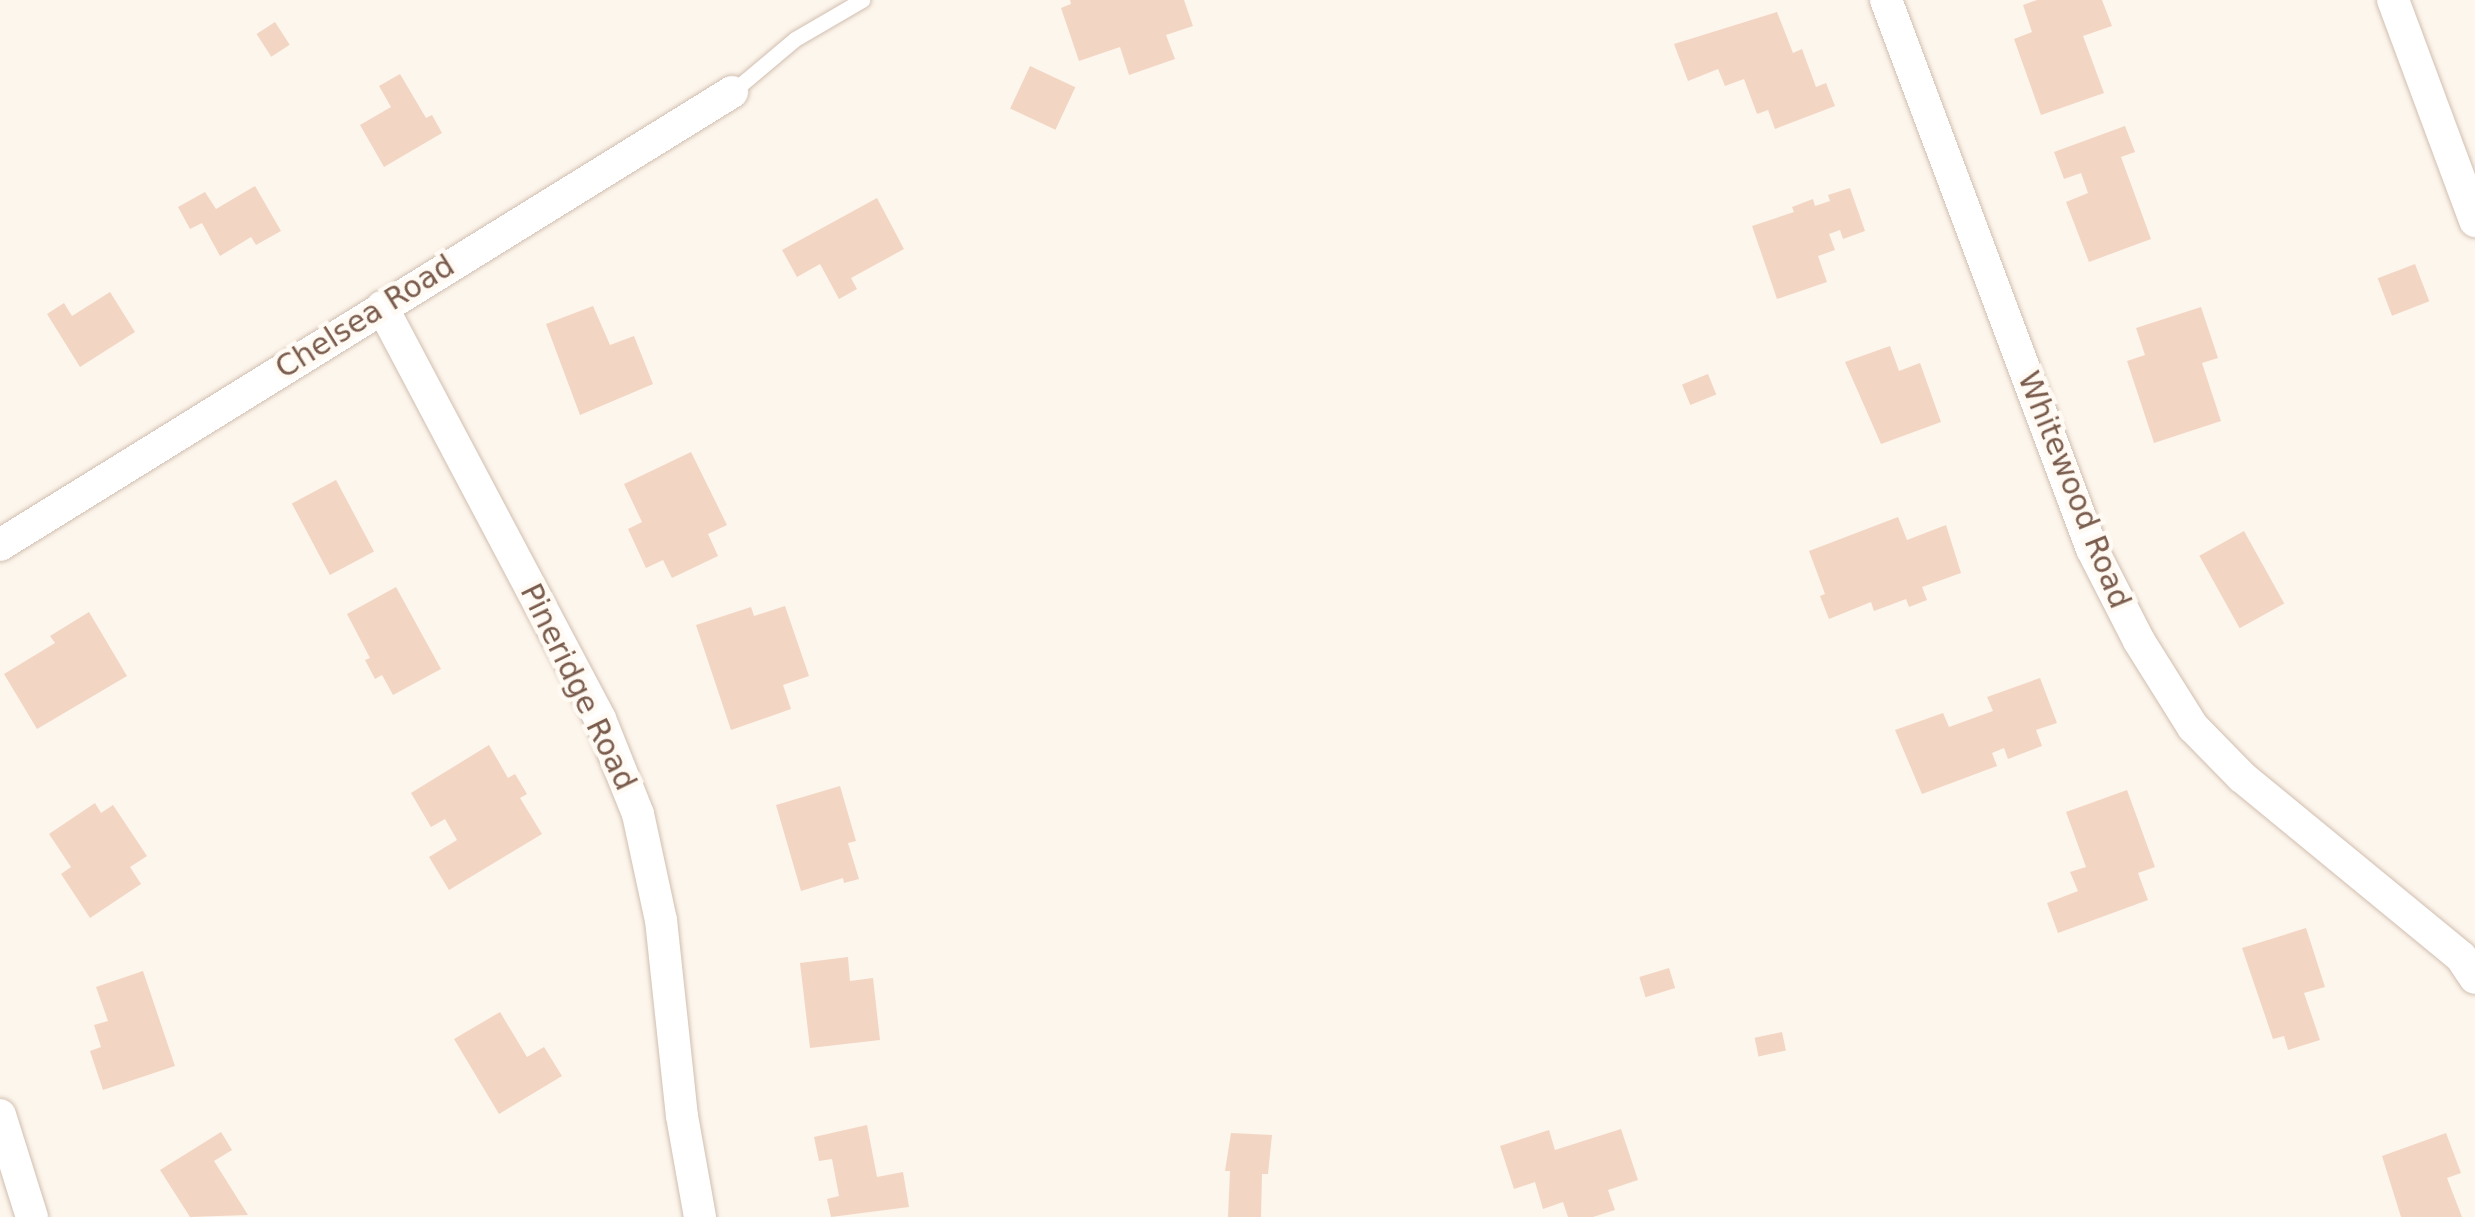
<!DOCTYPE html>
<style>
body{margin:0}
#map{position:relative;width:2475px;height:1217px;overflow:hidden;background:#fdf6ec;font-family:"DejaVu Sans",sans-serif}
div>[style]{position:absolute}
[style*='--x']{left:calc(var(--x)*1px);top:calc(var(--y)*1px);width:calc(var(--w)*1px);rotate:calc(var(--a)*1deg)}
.building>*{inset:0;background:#f3d5c3;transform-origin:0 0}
.roads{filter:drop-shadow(0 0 2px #d1beb0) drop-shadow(0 0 2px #d1beb0)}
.service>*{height:15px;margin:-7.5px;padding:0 7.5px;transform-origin:7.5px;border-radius:7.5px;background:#fff}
.minor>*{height:32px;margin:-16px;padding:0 16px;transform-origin:16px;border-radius:16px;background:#fff}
span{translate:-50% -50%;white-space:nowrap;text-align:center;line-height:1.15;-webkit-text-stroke:9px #fffaf3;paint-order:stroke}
.street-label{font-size:30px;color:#7a5c4d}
</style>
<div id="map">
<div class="building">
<i style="clip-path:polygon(1070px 0,1184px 0,1193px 26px,1166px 35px,1175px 59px,1129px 75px,1120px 47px,1079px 61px,1061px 8px,1071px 4px)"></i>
<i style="clip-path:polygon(2037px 0,2102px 0,2112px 26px,2083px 36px,2104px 93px,2041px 115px,2014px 39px,2032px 32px,2023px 5px)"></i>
<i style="clip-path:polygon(1777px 12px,1793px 53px,1802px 49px,1816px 87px,1826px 83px,1835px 106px,1775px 129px,1768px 110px,1757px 114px,1744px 79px,1725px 86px,1718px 69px,1688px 81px,1674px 44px)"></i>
<i style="left:275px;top:22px;width:27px;height:22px;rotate:57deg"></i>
<i style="left:1030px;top:66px;width:50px;height:47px;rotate:25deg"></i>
<i style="clip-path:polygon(400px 74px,426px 118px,432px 115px,442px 133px,384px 167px,360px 125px,391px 107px,379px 86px)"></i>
<i style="clip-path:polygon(2125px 126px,2135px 152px,2121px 157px,2151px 239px,2089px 262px,2066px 202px,2088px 193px,2081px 173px,2064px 179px,2054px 152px)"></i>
<i style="clip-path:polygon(255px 186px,281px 231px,256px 245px,251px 237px,220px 256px,202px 223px,190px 229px,178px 207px,205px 192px,216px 209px)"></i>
<i style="clip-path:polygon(1850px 188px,1865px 231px,1843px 239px,1840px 230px,1829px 234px,1835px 250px,1818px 256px,1827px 282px,1777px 299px,1752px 226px,1794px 212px,1792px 207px,1813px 199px,1815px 206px,1830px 201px,1828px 195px)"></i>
<i style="clip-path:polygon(877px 198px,904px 249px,851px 278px,857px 289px,839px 299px,820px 264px,797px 277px,782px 250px)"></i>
<i style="left:2415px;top:264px;width:40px;height:40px;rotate:69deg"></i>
<i style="clip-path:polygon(110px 292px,135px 332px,80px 367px,47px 314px,64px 303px,72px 316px)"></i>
<i style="clip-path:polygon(593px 306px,610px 345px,634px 336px,653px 384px,580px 415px,546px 324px)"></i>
<i style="clip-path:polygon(2201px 307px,2218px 358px,2202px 363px,2221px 421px,2154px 443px,2127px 361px,2145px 355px,2136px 328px)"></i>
<i style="clip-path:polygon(1890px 346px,1899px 371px,1920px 363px,1941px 422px,1881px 444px,1845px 362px)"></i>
<i style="left:1708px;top:374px;width:22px;height:28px;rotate:68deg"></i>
<i style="clip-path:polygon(691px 452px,727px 525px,708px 534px,718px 556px,672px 578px,663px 560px,646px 568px,628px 529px,642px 522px,624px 484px)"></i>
<i style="left:336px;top:480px;width:81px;height:50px;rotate:62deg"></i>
<i style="clip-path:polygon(1898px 517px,1907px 540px,1946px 525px,1961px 573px,1922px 587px,1927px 600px,1909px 607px,1906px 599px,1874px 611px,1871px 602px,1829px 619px,1820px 596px,1825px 594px,1809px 551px)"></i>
<i style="left:2244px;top:531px;width:83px;height:51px;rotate:61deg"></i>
<i style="clip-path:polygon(396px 587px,441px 669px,393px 695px,382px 675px,375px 679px,365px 660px,370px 658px,347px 614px)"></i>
<i style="clip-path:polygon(785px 606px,809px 676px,783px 685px,791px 709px,731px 730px,696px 625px,751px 607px,754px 616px)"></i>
<i style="clip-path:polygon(89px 612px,127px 676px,37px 729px,4px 674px,55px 643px,50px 636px)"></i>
<i style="clip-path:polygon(2040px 678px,2057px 723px,2036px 730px,2042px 746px,2008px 759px,2004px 748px,1992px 753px,1997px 766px,1922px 794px,1895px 730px,1943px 713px,1949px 727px,1993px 711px,1987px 697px)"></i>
<i style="clip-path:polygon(489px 745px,508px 778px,515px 774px,527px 794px,520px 798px,542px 834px,449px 890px,429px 857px,457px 840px,445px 819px,431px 827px,411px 793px)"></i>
<i style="clip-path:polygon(840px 786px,856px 841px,848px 843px,859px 879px,844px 883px,843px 878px,801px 891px,776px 805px)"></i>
<i style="clip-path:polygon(2127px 790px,2155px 867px,2138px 873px,2148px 900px,2058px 933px,2047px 903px,2078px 891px,2070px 872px,2086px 867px,2066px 812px)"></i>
<i style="clip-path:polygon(95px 803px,101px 813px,113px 805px,147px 856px,130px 867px,141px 884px,90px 918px,61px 874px,71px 867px,49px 834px)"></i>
<i style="clip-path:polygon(2306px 928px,2325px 987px,2304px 993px,2320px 1040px,2288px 1050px,2284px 1036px,2273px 1039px,2242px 948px)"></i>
<i style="clip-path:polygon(848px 957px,850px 981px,873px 978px,880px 1040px,810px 1048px,800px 963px)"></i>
<i style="left:1669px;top:968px;width:21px;height:31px;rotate:73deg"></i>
<i style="clip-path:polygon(143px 971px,175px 1066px,103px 1090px,90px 1051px,101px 1047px,94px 1025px,108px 1021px,96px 987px)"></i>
<i style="clip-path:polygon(500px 1012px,527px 1057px,544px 1047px,562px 1076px,499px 1114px,454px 1039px)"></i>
<i style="left:1782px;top:1032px;width:19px;height:28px;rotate:78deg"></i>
<i style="clip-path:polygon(867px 1125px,877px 1177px,903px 1172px,909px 1207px,831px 1217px,827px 1199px,839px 1196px,832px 1159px,819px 1161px,814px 1137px)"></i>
<i style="clip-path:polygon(1621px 1129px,1638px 1180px,1608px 1190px,1615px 1210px,1593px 1217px,1568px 1217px,1563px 1202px,1543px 1209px,1535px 1182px,1514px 1189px,1500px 1146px,1549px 1130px,1555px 1150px)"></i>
<i style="clip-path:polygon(221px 1132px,232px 1150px,214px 1161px,248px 1215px,190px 1217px,160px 1170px)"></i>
<i style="clip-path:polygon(1231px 1133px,1272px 1135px,1268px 1174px,1262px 1174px,1261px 1217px,1228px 1217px,1230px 1171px,1225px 1171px)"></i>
<i style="clip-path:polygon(2446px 1133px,2461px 1173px,2447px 1178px,2462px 1217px,2401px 1217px,2382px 1156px)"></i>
</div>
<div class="roads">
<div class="service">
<i style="--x:732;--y:92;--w:82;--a:-40.1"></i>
<i style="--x:795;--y:39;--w:78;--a:-30.2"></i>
</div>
<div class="minor">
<i style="--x:1886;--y:0;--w:586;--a:69.43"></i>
<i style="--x:2092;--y:549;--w:103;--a:62.9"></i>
<i style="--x:2139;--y:641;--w:102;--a:57.9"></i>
<i style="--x:2193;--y:727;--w:70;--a:45.6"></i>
<i style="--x:2242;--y:777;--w:283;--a:39.4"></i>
<i style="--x:2461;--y:957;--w:25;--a:56"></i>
<i style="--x:2393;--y:0;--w:236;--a:69.6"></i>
<i style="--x:382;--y:307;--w:466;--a:62.1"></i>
<i style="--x:600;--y:719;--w:102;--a:68.2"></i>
<i style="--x:638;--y:814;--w:108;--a:77.8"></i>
<i style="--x:661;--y:920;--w:197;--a:83.9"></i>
<i style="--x:682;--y:1116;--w:103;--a:79.9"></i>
<i style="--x:0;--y:545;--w:861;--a:-31.75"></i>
<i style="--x:0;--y:1115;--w:107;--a:72.6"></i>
</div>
</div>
<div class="street-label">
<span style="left:365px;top:317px;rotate:-32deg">Chelsea Road</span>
<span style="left:2074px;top:490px;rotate:68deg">Whitewood Road</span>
<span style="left:578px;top:687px;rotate:64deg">Pineridge Road</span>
</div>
</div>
